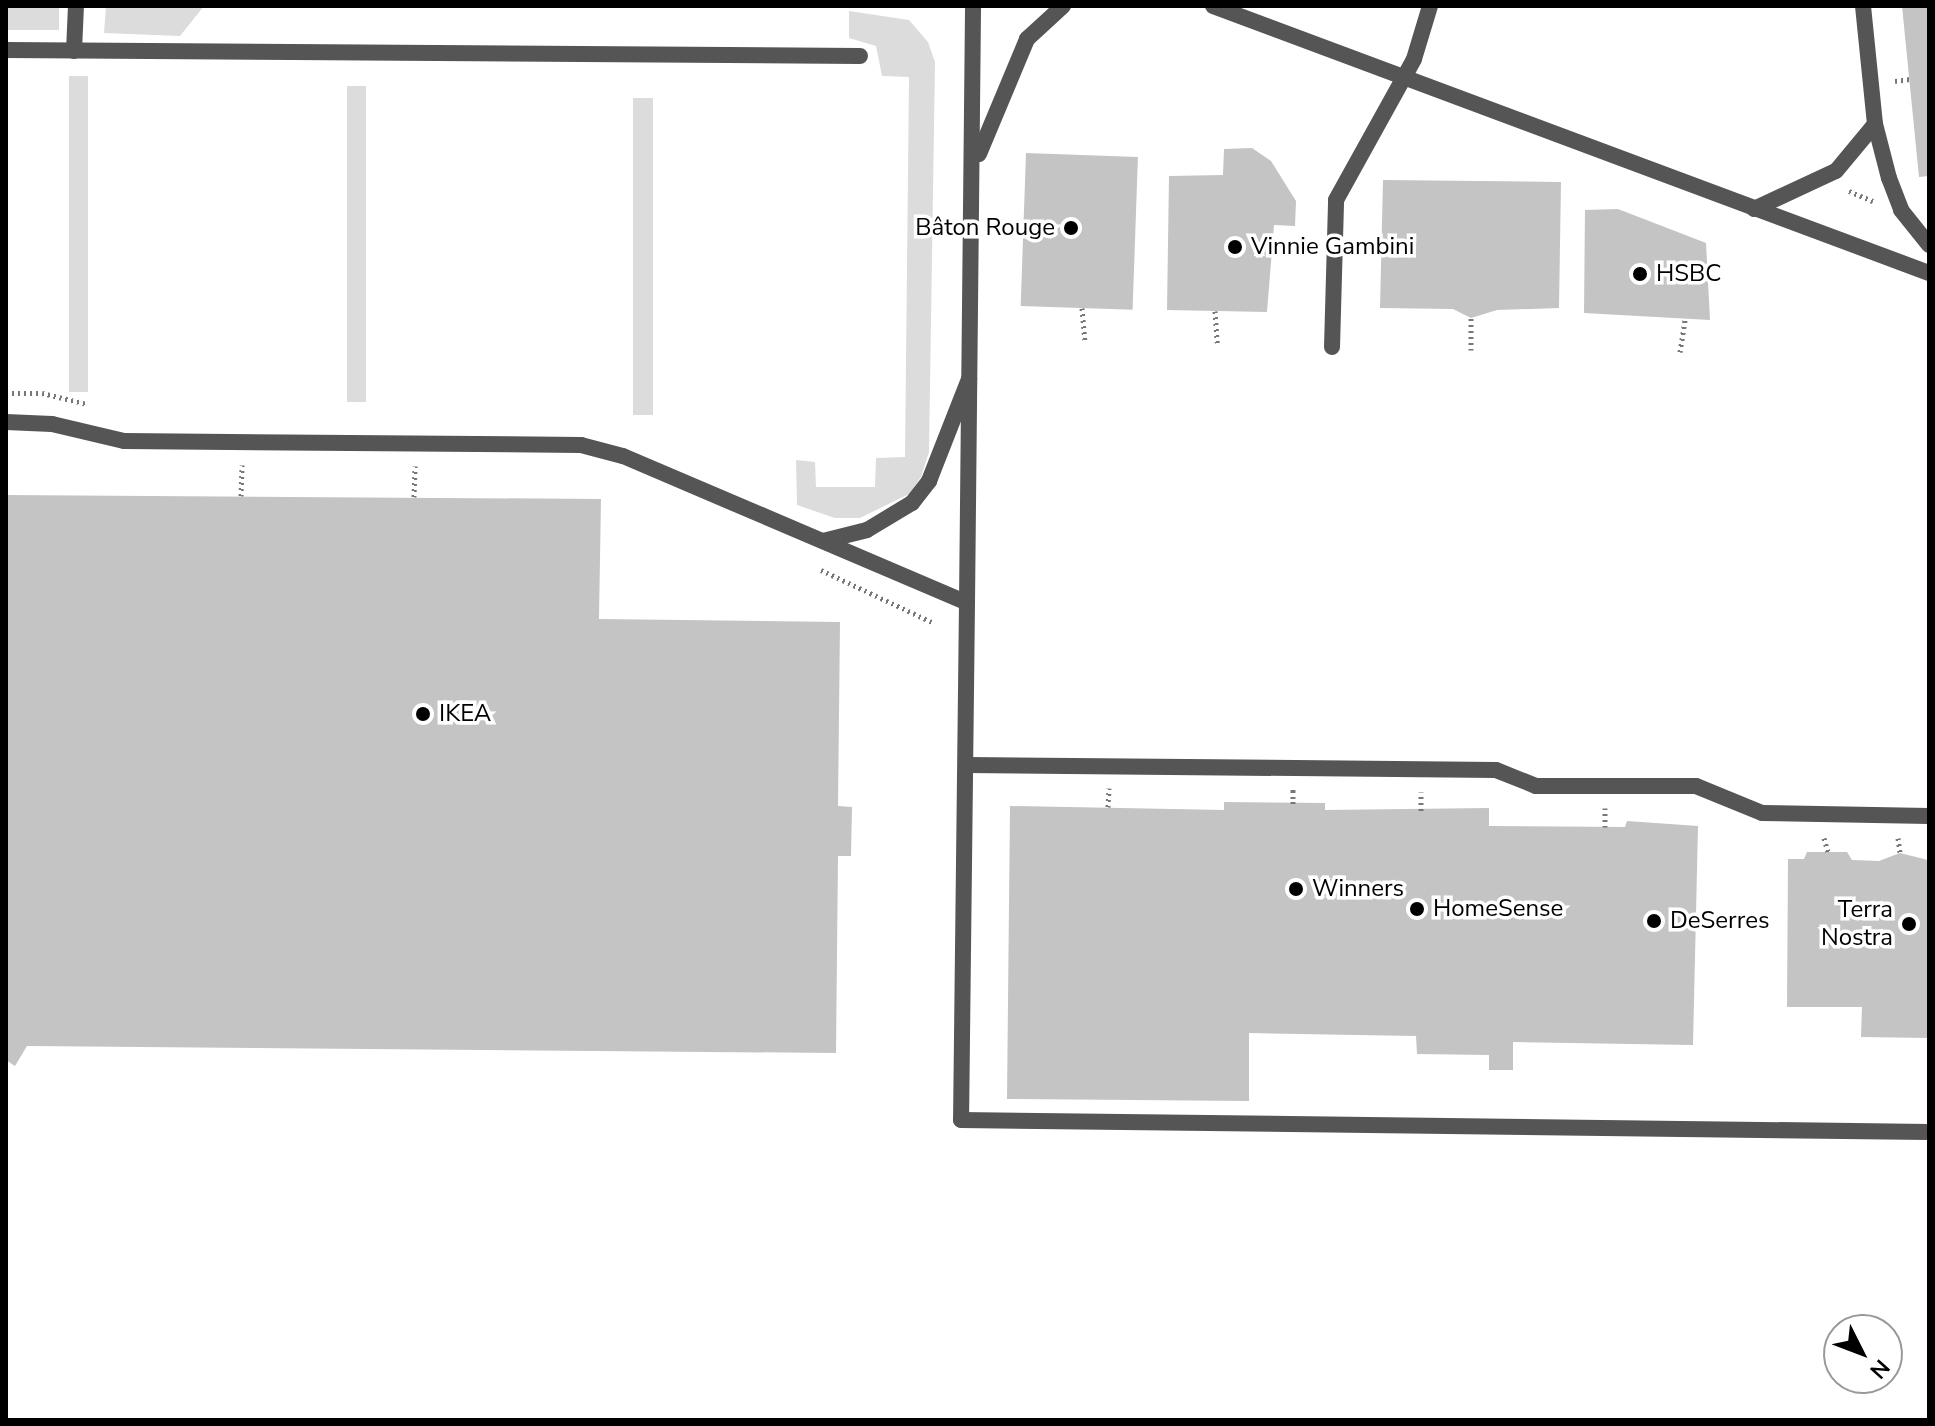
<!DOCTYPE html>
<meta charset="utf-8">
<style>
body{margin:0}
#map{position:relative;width:1935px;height:1426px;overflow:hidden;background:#fff;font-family:"Nunito Sans",sans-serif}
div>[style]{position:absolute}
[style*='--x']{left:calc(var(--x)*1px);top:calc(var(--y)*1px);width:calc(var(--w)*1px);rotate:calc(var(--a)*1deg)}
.green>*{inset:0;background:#dcdcdc;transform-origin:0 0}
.building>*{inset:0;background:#c4c4c4;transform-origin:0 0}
.path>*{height:5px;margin-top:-2.5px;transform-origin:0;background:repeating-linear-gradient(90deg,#777 0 2px,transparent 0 6px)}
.lane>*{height:16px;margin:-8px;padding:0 8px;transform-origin:8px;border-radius:8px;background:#555}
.street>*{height:16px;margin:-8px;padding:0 8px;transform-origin:8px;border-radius:8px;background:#555}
.dots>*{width:22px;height:22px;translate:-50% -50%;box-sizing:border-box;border:4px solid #fff;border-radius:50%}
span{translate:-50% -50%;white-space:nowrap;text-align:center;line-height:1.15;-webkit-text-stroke:7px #fff;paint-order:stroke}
.poi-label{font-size:24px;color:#000}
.right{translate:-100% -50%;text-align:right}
.left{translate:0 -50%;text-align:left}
.frame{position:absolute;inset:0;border:8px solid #000;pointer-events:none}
.north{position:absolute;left:1823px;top:1314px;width:80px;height:80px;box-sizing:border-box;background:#fff;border:2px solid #999;border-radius:50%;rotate:132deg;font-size:22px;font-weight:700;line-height:32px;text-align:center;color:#000}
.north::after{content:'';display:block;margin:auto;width:28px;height:36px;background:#000;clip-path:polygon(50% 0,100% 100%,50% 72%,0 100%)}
</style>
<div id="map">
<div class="green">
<i style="left:6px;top:6px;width:53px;height:24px"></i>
<i style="clip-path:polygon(106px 6px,204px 6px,180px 36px,104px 33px)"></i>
<i style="clip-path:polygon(849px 11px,909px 20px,928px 42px,935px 62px,929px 452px,921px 477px,909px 494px,860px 518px,835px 518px,797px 505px,796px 460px,815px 462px,816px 487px,875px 487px,876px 458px,905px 457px,909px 77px,882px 76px,876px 46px,849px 38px)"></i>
<i style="left:69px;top:76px;width:19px;height:316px"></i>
<i style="left:347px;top:86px;width:19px;height:316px"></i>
<i style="left:633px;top:98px;width:20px;height:317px"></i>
</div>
<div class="building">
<i style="clip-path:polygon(1902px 6px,1929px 6px,1929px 176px,1919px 177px)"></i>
<i style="clip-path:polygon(1252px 148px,1271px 161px,1296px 201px,1295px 226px,1274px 225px,1267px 312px,1167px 310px,1169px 176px,1223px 175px,1224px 149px)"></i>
<i style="left:1026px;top:153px;width:112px;height:153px;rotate:2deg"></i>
<i style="clip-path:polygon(1383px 180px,1561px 182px,1559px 308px,1497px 310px,1471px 318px,1453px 309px,1380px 308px)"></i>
<i style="clip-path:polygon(1618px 209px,1706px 243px,1710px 320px,1584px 313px,1585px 210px)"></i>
<i style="clip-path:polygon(6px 495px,601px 499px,599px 619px,840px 622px,838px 806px,852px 807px,851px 856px,838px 856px,836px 1053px,27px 1046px,15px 1066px,6px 1060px)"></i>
<i style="clip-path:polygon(1224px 802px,1325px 803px,1325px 810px,1489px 808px,1489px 826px,1625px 827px,1627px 821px,1698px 826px,1693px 1045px,1513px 1042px,1513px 1070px,1489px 1070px,1489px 1055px,1417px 1054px,1416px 1036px,1249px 1033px,1249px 1101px,1007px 1099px,1010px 806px,1224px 810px)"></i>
<i style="clip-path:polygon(1807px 852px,1847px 852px,1852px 860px,1879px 861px,1900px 853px,1928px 860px,1929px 1038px,1861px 1037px,1862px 1007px,1787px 1007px,1788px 859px,1804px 859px)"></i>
</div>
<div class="path">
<i style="--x:1895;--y:81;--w:15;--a:-8"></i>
<i style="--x:1849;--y:191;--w:26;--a:23"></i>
<i style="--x:1082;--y:308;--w:32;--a:85"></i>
<i style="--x:1215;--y:311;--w:32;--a:86"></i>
<i style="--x:1471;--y:350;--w:32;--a:-90"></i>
<i style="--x:1680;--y:352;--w:33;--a:-81"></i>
<i style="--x:6;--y:393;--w:36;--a:0"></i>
<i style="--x:42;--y:393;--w:46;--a:13.7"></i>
<i style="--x:241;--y:496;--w:31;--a:-88"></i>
<i style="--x:414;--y:497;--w:31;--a:-88"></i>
<i style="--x:821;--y:570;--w:123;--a:25.1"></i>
<i style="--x:1293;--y:804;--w:15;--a:-90"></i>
<i style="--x:1108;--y:807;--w:19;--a:-87"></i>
<i style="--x:1605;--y:808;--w:19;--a:90"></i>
<i style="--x:1421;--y:811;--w:19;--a:-90"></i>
<i style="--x:1824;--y:838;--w:15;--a:74"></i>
<i style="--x:1898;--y:838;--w:15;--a:82"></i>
</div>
<div class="lane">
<i style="--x:1863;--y:6;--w:119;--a:84.2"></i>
<i style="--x:1875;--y:124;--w:56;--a:75.5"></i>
<i style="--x:1889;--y:178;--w:34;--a:69"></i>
<i style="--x:1901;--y:210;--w:45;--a:51.3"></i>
<i style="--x:6;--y:50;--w:854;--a:0.4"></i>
<i style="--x:74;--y:51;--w:45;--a:-87.5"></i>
<i style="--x:1754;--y:209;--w:90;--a:-24.9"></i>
<i style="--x:1836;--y:171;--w:61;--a:-50.3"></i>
<i style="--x:1332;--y:347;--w:147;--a:-88.4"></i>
<i style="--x:1336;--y:200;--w:161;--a:-61"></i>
<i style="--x:1414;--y:59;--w:55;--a:-73.2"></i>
<i style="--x:6;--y:422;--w:46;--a:2.5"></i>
<i style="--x:52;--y:424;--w:74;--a:13.3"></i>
<i style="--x:124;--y:441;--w:457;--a:0.5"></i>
<i style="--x:581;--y:445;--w:43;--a:14.7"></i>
<i style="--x:623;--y:456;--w:374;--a:23.1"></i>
<i style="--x:967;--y:603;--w:517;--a:90.66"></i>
<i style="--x:961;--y:1120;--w:968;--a:0.71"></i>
<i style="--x:823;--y:541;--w:45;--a:-14"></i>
<i style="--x:867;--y:530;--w:52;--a:-31"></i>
<i style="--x:912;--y:503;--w:28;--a:-52"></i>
<i style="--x:929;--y:481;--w:110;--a:-68.6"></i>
<i style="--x:967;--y:765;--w:529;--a:0.54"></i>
<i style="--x:1496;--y:770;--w:43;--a:21.8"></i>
<i style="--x:1536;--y:786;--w:160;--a:0"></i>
<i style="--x:1696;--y:786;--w:71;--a:22.2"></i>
<i style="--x:1762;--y:813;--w:167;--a:1"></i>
</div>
<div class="street">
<i style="--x:1213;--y:6;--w:764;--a:20.45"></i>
<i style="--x:979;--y:154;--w:125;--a:-67.3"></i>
<i style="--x:1027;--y:39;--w:49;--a:-42.5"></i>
<i style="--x:967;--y:603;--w:597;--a:-89.42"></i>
</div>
<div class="dots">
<i style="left:1071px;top:228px;background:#000"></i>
<i style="left:1235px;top:247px;background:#000"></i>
<i style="left:1640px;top:274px;background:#000"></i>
<i style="left:423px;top:714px;background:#000"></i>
<i style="left:1296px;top:889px;background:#000"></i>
<i style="left:1417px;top:909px;background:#000"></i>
<i style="left:1654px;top:921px;background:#000"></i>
<i style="left:1909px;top:924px;background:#000"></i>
</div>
<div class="poi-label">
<span class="right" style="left:1055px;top:228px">Bâton Rouge</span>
<span class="left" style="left:1251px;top:247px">Vinnie Gambini</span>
<span class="left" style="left:1656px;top:274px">HSBC</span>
<span class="left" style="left:439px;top:714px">IKEA</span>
<span class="left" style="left:1312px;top:889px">Winners</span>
<span class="left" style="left:1433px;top:909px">HomeSense</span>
<span class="right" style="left:1893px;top:924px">Terra<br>Nostra</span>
<span class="left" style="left:1670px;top:921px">DeSerres</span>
</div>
<div class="frame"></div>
<div class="north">N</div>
</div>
